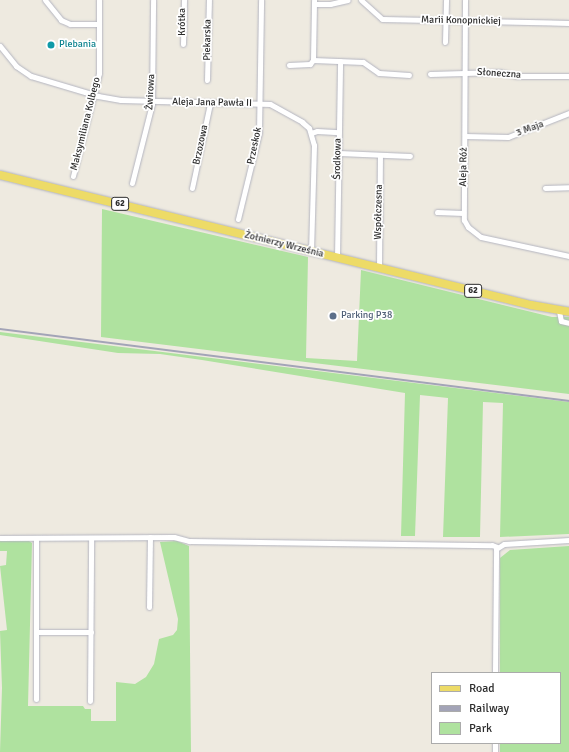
<!DOCTYPE html>
<meta charset="utf-8">
<style>
body{margin:0}
#map{position:relative;width:569px;height:752px;overflow:hidden;background:#eeeae0;font-family:Signika,sans-serif}
div>[style]{position:absolute}
[style*='--x']{left:calc(var(--x)*1px);top:calc(var(--y)*1px);width:calc(var(--w)*1px);rotate:calc(var(--a)*1deg)}
.green>*{inset:0;background:#afe29f}
.roads{filter:drop-shadow(0 0 1px #b4b5c0) drop-shadow(0 0 1px #b4b5c0)}
.minor>*{height:5px;margin:-2.5px;padding:0 2.5px;transform-origin:2.5px;border-radius:2.5px;background:#fff}
.primary>*{height:8px;margin:-4px;padding:0 4px;transform-origin:4px;border-radius:4px;background:#eddb67}
.rail>*{height:1.5px;margin:-0.75px;padding:0 0.75px;transform-origin:0.75px;border-radius:0.75px;background:#a3a4b7}
.dots>*{width:11px;height:11px;translate:-50% -50%;box-sizing:border-box;border:2px solid #fff;border-radius:50%}
span{translate:-50% -50%;white-space:nowrap;text-align:center;line-height:1.15;-webkit-text-stroke:3.5px #fff;paint-order:stroke}
.shield-label span{padding:1px 3px;background:#fff;border:1px solid;border-radius:3px;-webkit-text-stroke-width:0}
.shield-label{font-size:9px;color:#2d2d2d;font-weight:700}
.street-label{font-size:10px;color:#2d2d2d}
.culture-label{font-size:10px;color:#0d838f}
.left{translate:0 -50%;text-align:left}
.service-label{font-size:10px;color:#4e5e75}
.legend{position:absolute;left:431px;top:672px;width:130px;height:72px;box-sizing:border-box;background:#fff;border:1px solid #ababab;margin:0;padding:5px 7px;list-style:none;font-size:12px;color:#2d2d2d}
.legend li{display:flex;align-items:center;gap:8px;height:20px}
.legend b{width:20px;border:1px solid #ababab}
</style>
<div id="map">
<div class="green">
<i style="clip-path:polygon(102px 209px,308px 257px,306px 358px,357px 361px,361px 270px,552px 317px,569px 317px,569px 394px,101px 337px)"></i>
<i style="clip-path:polygon(0 332px,569px 402px,569px 534px,500px 537px,503px 403px,483px 402px,480px 537px,443px 537px,448px 398px,420px 395px,415px 536px,401px 536px,405px 393px,202px 360px,160px 354px,118px 353px,0 335px)"></i>
<i style="clip-path:polygon(0 541px,29px 541px,32px 543px,28px 706px,83px 706px,85px 709px,91px 709px,91px 721px,116px 721px,116px 682px,135px 684px,146px 677px,154px 664px,159px 639px,173px 635px,177px 630px,178px 619px,160px 542px,177px 541px,189px 546px,191px 752px,0 752px,2px 688px,0 631px,7px 630px,0 566px,6px 565px,7px 551px,0 551px)"></i>
<i style="clip-path:polygon(569px 546px,569px 752px,500px 752px,500px 743px,560px 743px,560px 673px,500px 673px,500px 558px,510px 550px)"></i>
</div>
<div class="roads">
<div class="minor">
<i style="--x:45;--y:0;--w:26;--a:51"></i>
<i style="--x:61;--y:20;--w:10;--a:24"></i>
<i style="--x:70;--y:24;--w:29;--a:0"></i>
<i style="--x:361;--y:0;--w:28;--a:42"></i>
<i style="--x:382;--y:19;--w:187;--a:1.2"></i>
<i style="--x:465;--y:0;--w:220;--a:90.3"></i>
<i style="--x:464;--y:220;--w:8;--a:60"></i>
<i style="--x:468;--y:227;--w:16;--a:38"></i>
<i style="--x:481;--y:237;--w:90;--a:12.2"></i>
<i style="--x:314;--y:4;--w:16;--a:0"></i>
<i style="--x:330;--y:4;--w:18;--a:-13"></i>
<i style="--x:445;--y:42;--w:42;--a:-88.6"></i>
<i style="--x:183;--y:44;--w:44;--a:-88.7"></i>
<i style="--x:0;--y:46;--w:26;--a:51"></i>
<i style="--x:16;--y:66;--w:18;--a:34"></i>
<i style="--x:31;--y:76;--w:70;--a:16.6"></i>
<i style="--x:98;--y:96;--w:23;--a:10"></i>
<i style="--x:121;--y:100;--w:149;--a:1.5"></i>
<i style="--x:270;--y:104;--w:37;--a:29"></i>
<i style="--x:302;--y:122;--w:9;--a:41"></i>
<i style="--x:309;--y:128;--w:18;--a:74"></i>
<i style="--x:314;--y:145;--w:107;--a:91.6"></i>
<i style="--x:313;--y:60;--w:50;--a:2.3"></i>
<i style="--x:363;--y:62;--w:19;--a:35"></i>
<i style="--x:379;--y:73;--w:30;--a:4"></i>
<i style="--x:313;--y:60;--w:60;--a:-89"></i>
<i style="--x:289;--y:65;--w:21;--a:-3"></i>
<i style="--x:310;--y:64;--w:5;--a:-53"></i>
<i style="--x:430;--y:74;--w:69;--a:-1.7"></i>
<i style="--x:499;--y:72;--w:19;--a:12"></i>
<i style="--x:518;--y:76;--w:51;--a:0"></i>
<i style="--x:207;--y:80;--w:80;--a:-88.6"></i>
<i style="--x:311;--y:133;--w:6;--a:-18"></i>
<i style="--x:317;--y:131;--w:22;--a:3"></i>
<i style="--x:465;--y:136;--w:43;--a:1.3"></i>
<i style="--x:508;--y:137;--w:66;--a:-21.5"></i>
<i style="--x:339;--y:153;--w:71;--a:2.4"></i>
<i style="--x:73;--y:176;--w:106;--a:-75.8"></i>
<i style="--x:99;--y:73;--w:73;--a:-90"></i>
<i style="--x:132;--y:183;--w:81;--a:-75.8"></i>
<i style="--x:152;--y:104;--w:104;--a:-89.4"></i>
<i style="--x:192;--y:188;--w:87;--a:-78"></i>
<i style="--x:545;--y:188;--w:24;--a:-2"></i>
<i style="--x:437;--y:212;--w:26;--a:2"></i>
<i style="--x:238;--y:219;--w:89;--a:-76.3"></i>
<i style="--x:259;--y:133;--w:133;--a:-89.1"></i>
<i style="--x:337;--y:258;--w:197;--a:-89.1"></i>
<i style="--x:379;--y:268;--w:112;--a:-89.5"></i>
<i style="--x:559;--y:311;--w:10;--a:79"></i>
<i style="--x:561;--y:321;--w:8;--a:14"></i>
<i style="--x:0;--y:538;--w:174;--a:-0.3"></i>
<i style="--x:174;--y:537;--w:16;--a:15"></i>
<i style="--x:189;--y:541;--w:303;--a:0.8"></i>
<i style="--x:492;--y:545;--w:5;--a:22"></i>
<i style="--x:149;--y:607;--w:70;--a:-89.2"></i>
<i style="--x:36;--y:632;--w:55;--a:0"></i>
<i style="--x:495;--y:673;--w:124;--a:-89.5"></i>
<i style="--x:496;--y:549;--w:9;--a:-32"></i>
<i style="--x:504;--y:544;--w:65;--a:-3.5"></i>
<i style="--x:36;--y:699;--w:161;--a:-90"></i>
<i style="--x:90;--y:701;--w:163;--a:-89.6"></i>
<i style="--x:495;--y:752;--w:9;--a:-90"></i>
</div>
<div class="primary">
<i style="--x:0;--y:175;--w:547;--a:13.76"></i>
<i style="--x:531;--y:305;--w:39;--a:10"></i>
</div>
</div>
<div class="rail">
<i style="--x:0;--y:329;--w:574;--a:7.21"></i>
</div>
<div class="dots">
<i style="left:51px;top:45px;background:#0f9aa8"></i>
<i style="left:333px;top:316px;background:#5c6f8a"></i>
</div>
<div class="shield-label">
<span style="left:120px;top:204px">62</span>
<span style="left:473px;top:291px">62</span>
</div>
<div class="street-label">
<span style="left:461px;top:21px;rotate:1deg">Marii Konopnickiej</span>
<span style="left:183px;top:22px;rotate:-90deg">Krótka</span>
<span style="left:208px;top:40px;rotate:-89deg">Piekarska</span>
<span style="left:499px;top:74px;rotate:4deg">Słoneczna</span>
<span style="left:151px;top:92px;rotate:-87deg">Żwirowa</span>
<span style="left:212px;top:103px;rotate:1deg">Aleja Jana Pawła II</span>
<span style="left:86px;top:124px;rotate:-76deg">Maksymiliana Kolbego</span>
<span style="left:530px;top:129px;rotate:-20deg">3 Maja</span>
<span style="left:201px;top:145px;rotate:-78deg">Brzozowa</span>
<span style="left:255px;top:146px;rotate:-78deg">Przeskok</span>
<span style="left:338px;top:159px;rotate:-89deg">Środkowa</span>
<span style="left:464px;top:167px;rotate:-89deg">Aleja Róż</span>
<span style="left:379px;top:212px;rotate:-89deg">Współczesna</span>
<span style="left:284px;top:245px;rotate:14deg">Żołnierzy Września</span>
</div>
<div class="culture-label">
<span class="left" style="left:59px;top:45px">Plebania</span>
</div>
<div class="service-label">
<span class="left" style="left:341px;top:316px">Parking P38</span>
</div>
<ul class="legend">
<li><b style="height:5px;background:#eddb67"></b>Road</li>
<li><b style="height:5px;background:#a3a4b7"></b>Railway</li>
<li><b style="height:11px;background:#afe29f"></b>Park</li>
</ul>
</div>
